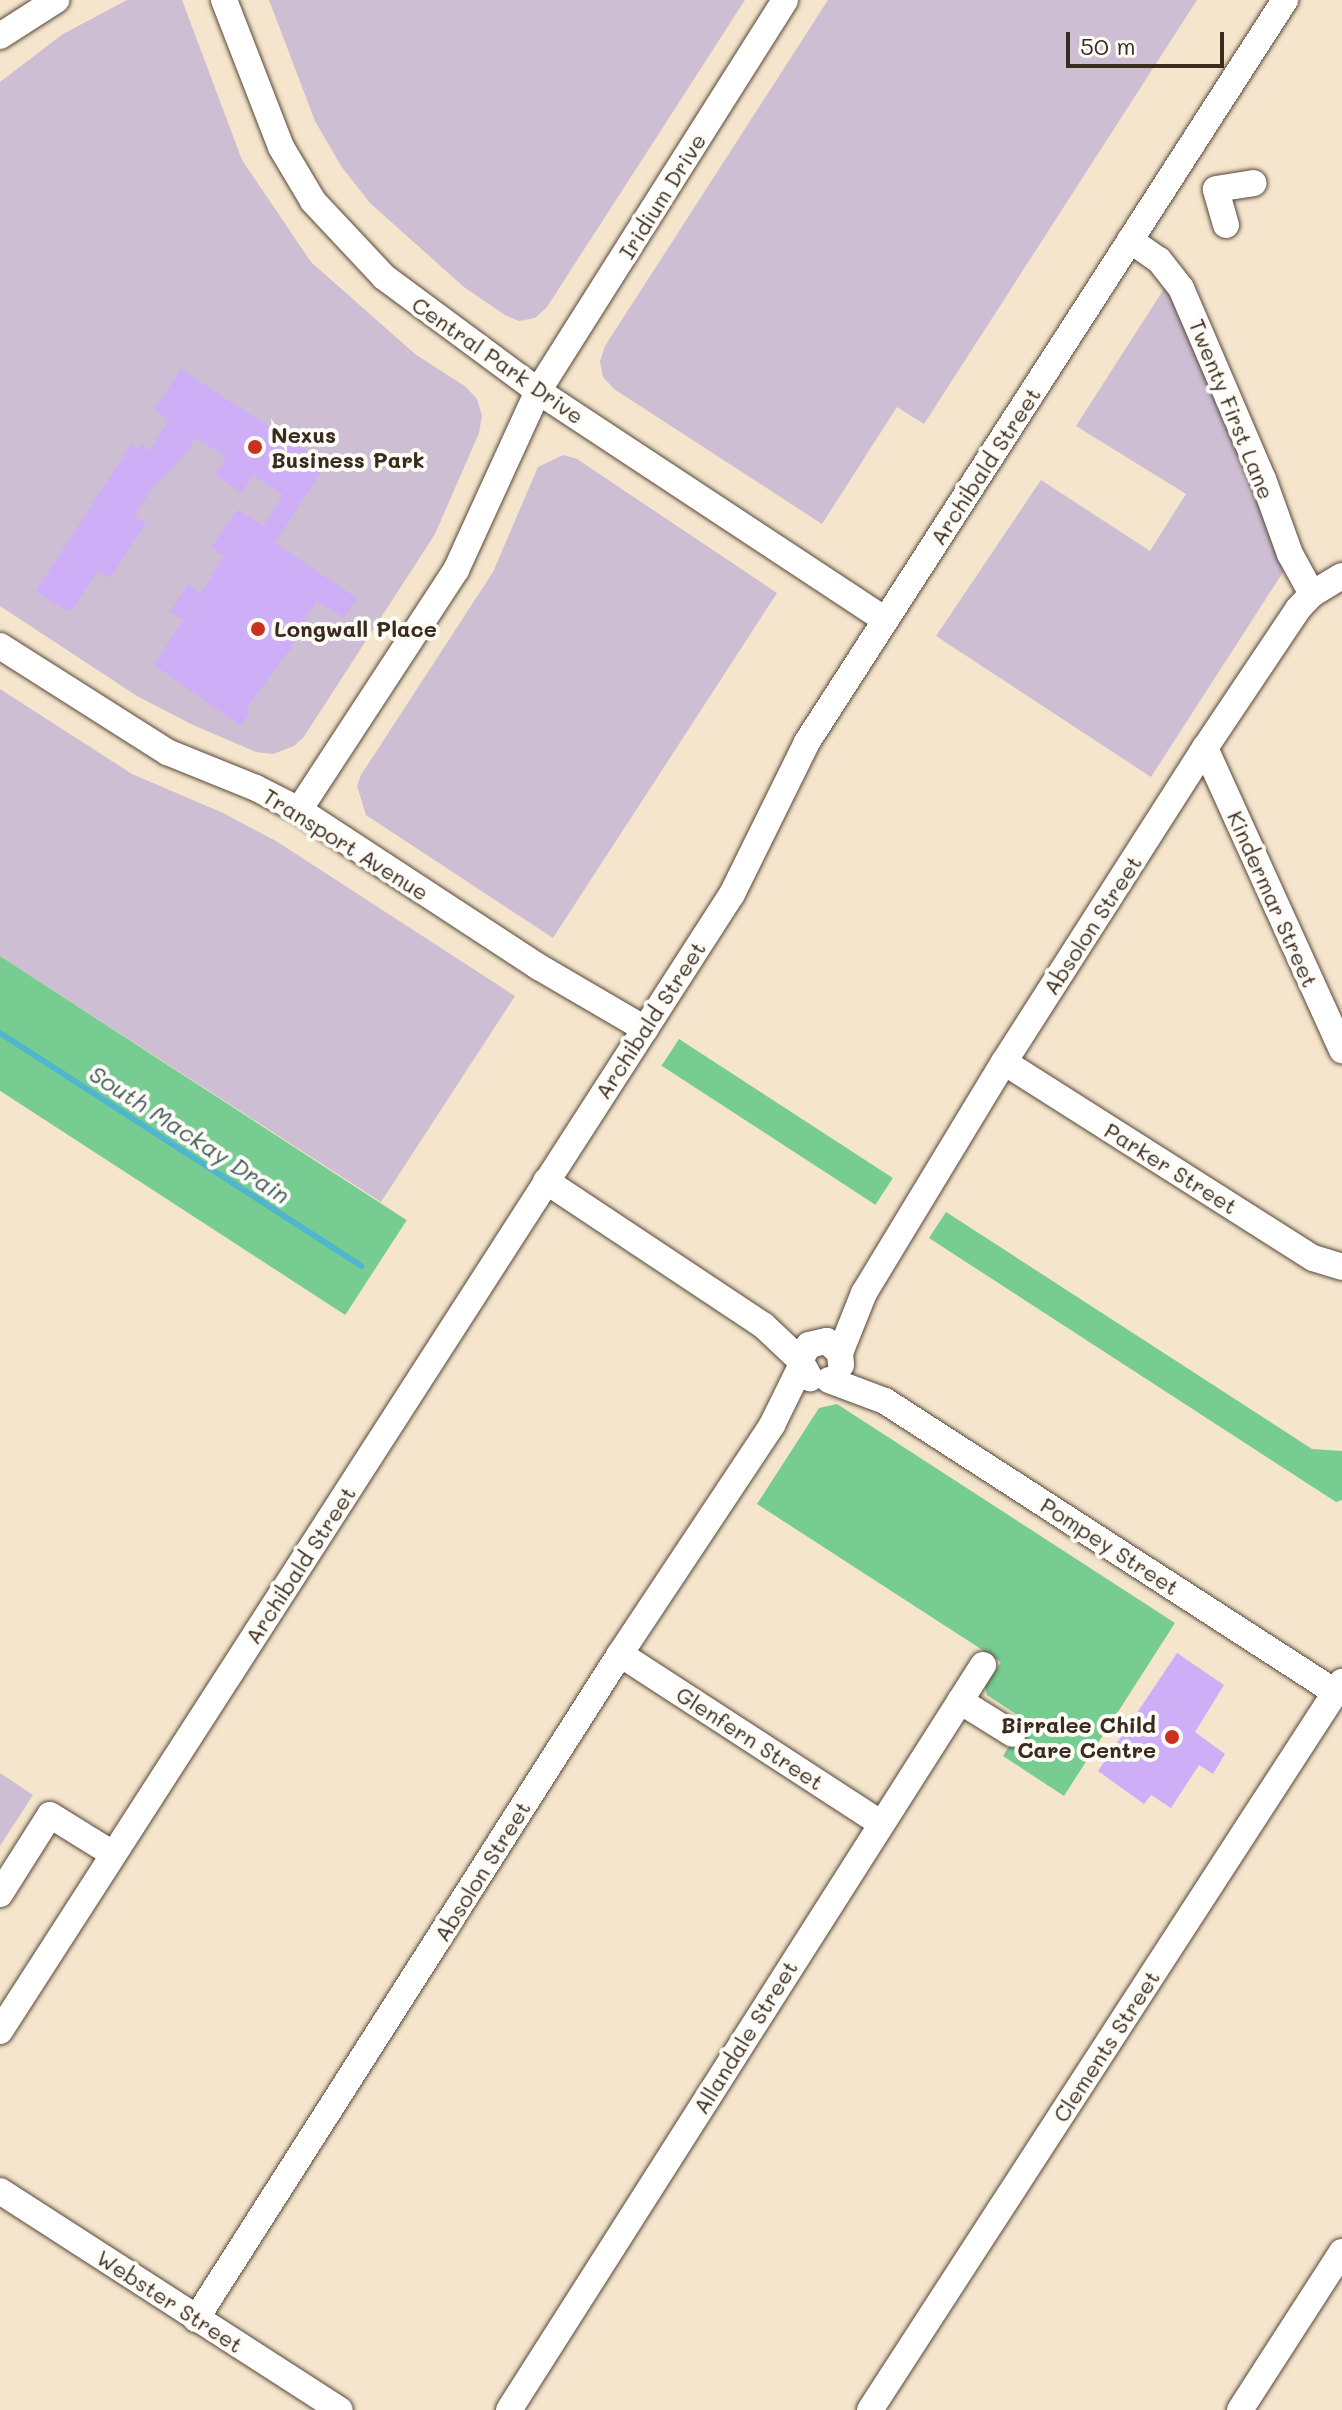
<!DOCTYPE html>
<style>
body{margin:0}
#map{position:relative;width:1342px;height:2410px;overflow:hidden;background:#f4e5cc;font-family:Mali,sans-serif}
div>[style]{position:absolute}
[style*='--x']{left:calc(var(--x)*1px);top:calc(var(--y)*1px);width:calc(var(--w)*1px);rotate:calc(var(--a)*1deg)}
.industrial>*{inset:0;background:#cdbed3}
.green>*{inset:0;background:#77cd91;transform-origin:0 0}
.stream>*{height:6px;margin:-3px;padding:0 3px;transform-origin:3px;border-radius:3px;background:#4fb6ce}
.building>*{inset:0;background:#ceaff7}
.roads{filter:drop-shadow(0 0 2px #574638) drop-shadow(0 0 2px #574638)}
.minor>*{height:26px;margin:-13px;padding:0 13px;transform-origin:13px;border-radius:13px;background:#fff}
.dots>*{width:22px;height:22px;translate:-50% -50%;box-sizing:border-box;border:4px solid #fdfcf7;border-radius:50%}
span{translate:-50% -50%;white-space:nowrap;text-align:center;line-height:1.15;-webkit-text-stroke:8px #fdfcf7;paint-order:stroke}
.street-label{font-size:22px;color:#3b2a1e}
.poi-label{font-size:22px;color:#3b2a1e;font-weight:700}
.left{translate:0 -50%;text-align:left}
.right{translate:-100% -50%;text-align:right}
.water-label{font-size:24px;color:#425b5c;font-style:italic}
.scale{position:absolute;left:1066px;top:32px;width:158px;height:36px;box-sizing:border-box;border:4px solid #3b2a1e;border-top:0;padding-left:10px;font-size:24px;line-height:28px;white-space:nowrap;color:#3b2a1e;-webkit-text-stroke:6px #fdfcf7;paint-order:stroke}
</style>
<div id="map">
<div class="industrial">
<i style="clip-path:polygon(127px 0,182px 0,242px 160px,311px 262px,415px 354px,466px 387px,477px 399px,482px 416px,479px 433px,435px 534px,303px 738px,294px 746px,273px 754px,256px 752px,193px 725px,137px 696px,0 606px,0 82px,63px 34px)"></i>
<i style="clip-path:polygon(269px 0,745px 0,547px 307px,535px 318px,519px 321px,505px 315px,464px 287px,370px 203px,341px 166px,315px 121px)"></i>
<i style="clip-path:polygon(828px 0,1197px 0,924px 424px,897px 407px,822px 524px,614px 389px,603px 377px,600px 361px,605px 346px)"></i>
<i style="clip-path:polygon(1169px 281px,1289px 563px,1151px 777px,936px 636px,1041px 480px,1150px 551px,1186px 494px,1076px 426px)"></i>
<i style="clip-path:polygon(563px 455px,577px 459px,777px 593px,553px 938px,366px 815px,357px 786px,361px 775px,493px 572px,538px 467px)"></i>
<i style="clip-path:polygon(0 689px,132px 774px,223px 813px,276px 841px,515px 996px,381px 1202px,0 956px)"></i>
<i style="clip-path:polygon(0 1773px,33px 1795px,0 1846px)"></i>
</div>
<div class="green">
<i style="left:0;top:956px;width:485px;height:113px;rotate:33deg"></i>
<i style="left:679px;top:1039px;width:255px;height:32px;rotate:33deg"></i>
<i style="clip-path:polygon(946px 1212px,1312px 1449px,1342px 1451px,1342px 1500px,1336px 1502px,929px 1238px)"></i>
<i style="clip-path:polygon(837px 1404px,1175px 1623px,1064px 1796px,1003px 1756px,1025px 1720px,987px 1695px,985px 1686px,1001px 1662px,757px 1504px,819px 1408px)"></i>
</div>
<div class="stream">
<i style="--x:0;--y:1033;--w:430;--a:32.8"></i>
</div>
<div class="building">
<i style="clip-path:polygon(181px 369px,326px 464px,275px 543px,357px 598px,344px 618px,317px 601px,291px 641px,295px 643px,246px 709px,250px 712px,241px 726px,154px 665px,183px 620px,170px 612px,188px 584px,201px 593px,224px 556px,211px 548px,237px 509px,263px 526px,283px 495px,253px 475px,242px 493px,215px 475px,226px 457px,196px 438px,185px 455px,153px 487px,134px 516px,146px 523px,110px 578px,98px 571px,72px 611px,68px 608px,66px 611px,36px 591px,132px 443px,138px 449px,142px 444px,149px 451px,169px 420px,154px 410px)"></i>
<i style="clip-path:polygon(1177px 1653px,1224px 1685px,1195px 1732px,1225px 1754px,1213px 1774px,1199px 1765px,1171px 1808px,1151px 1795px,1144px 1804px,1098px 1771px)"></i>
</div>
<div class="roads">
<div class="minor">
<i style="--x:224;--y:0;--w:158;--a:68.8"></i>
<i style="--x:281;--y:147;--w:63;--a:59.3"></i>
<i style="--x:313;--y:201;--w:104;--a:46.9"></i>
<i style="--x:384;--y:277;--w:192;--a:36.5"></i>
<i style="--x:538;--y:391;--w:416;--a:33.4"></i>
<i style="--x:0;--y:36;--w:67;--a:-32.7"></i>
<i style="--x:1226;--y:225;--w:37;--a:-106"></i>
<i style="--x:1216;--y:189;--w:38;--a:-9"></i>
<i style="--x:1130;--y:240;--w:35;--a:35"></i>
<i style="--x:1159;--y:260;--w:36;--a:52"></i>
<i style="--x:1181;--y:288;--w:208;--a:66.8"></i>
<i style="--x:1263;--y:479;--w:80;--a:70.2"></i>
<i style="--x:1290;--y:554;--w:46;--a:61.2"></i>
<i style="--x:0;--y:646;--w:198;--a:32.4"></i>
<i style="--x:167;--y:752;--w:96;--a:22"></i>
<i style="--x:256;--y:788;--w:48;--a:27.1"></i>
<i style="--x:299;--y:810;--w:287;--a:33.2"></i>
<i style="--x:539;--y:967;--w:123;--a:30.3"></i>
<i style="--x:1205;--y:748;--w:332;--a:65.6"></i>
<i style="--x:299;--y:810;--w:287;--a:-56.8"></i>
<i style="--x:456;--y:570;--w:197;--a:-65.4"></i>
<i style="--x:538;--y:391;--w:462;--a:-57.7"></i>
<i style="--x:1004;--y:1062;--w:366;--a:32.4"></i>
<i style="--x:1313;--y:1258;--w:30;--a:17"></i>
<i style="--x:546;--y:1181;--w:260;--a:33.6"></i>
<i style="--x:763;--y:1325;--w:51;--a:43.4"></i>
<i style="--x:800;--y:1360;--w:21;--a:61"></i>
<i style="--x:840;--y:1353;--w:65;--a:-68.2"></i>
<i style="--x:864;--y:1293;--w:270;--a:-58.8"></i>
<i style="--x:1004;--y:1062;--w:373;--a:-57.4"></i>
<i style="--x:1205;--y:748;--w:167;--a:-56.2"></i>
<i style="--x:1298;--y:609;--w:21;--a:-47"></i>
<i style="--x:1312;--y:594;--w:35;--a:-31"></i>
<i style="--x:800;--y:1360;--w:17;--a:-59"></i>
<i style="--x:809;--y:1345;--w:18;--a:-13"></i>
<i style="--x:827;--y:1341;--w:18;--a:43"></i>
<i style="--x:840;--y:1353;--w:12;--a:85"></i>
<i style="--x:829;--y:1380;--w:60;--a:20.6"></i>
<i style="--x:885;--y:1401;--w:536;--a:32.89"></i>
<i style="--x:620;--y:1654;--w:310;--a:33"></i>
<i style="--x:960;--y:1701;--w:62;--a:31.9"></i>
<i style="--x:0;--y:1894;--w:93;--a:-57.7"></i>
<i style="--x:50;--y:1815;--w:74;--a:31.8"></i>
<i style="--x:0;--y:2031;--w:1352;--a:-57.23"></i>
<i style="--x:732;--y:894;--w:169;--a:-63.7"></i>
<i style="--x:807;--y:742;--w:883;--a:-57.21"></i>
<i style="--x:0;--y:2191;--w:404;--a:32.8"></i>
<i style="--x:196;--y:2319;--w:789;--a:-57.48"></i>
<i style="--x:620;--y:1654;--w:275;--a:-56.4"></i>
<i style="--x:772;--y:1425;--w:66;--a:-63.8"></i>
<i style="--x:509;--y:2410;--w:883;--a:-57.53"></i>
<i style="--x:870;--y:2410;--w:868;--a:-57.04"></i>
<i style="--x:1240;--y:2410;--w:188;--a:-57.2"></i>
</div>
</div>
<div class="dots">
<i style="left:255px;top:447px;background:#c8321e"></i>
<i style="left:258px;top:629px;background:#c8321e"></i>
<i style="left:1172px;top:1737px;background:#c8321e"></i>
</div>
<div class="street-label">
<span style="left:662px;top:196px;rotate:-58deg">Iridium Drive</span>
<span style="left:498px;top:360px;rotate:35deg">Central Park Drive</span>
<span style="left:1232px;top:409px;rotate:68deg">Twenty First Lane</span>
<span style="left:985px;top:466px;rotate:-57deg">Archibald Street</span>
<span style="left:346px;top:844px;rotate:32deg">Transport Avenue</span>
<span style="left:1273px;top:899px;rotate:66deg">Kindermar Street</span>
<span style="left:1092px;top:925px;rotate:-57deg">Absolon Street</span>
<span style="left:650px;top:1020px;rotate:-57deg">Archibald Street</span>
<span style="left:1171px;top:1168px;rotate:32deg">Parker Street</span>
<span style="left:1110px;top:1546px;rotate:33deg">Pompey Street</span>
<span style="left:300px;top:1565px;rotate:-57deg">Archibald Street</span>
<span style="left:750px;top:1738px;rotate:33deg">Glenfern Street</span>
<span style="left:482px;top:1871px;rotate:-58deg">Absolon Street</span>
<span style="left:745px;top:2037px;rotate:-58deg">Allandale Street</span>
<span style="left:1106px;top:2046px;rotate:-57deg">Clements Street</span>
<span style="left:170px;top:2301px;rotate:33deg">Webster Street</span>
</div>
<div class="poi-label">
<span class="left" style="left:271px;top:447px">Nexus<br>Business Park</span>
<span class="left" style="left:274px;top:629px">Longwall Place</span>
<span class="right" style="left:1156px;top:1737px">Birralee Child<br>Care Centre</span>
</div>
<div class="water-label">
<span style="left:190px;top:1134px;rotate:33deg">South Mackay Drain</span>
</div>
<div class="scale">50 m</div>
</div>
